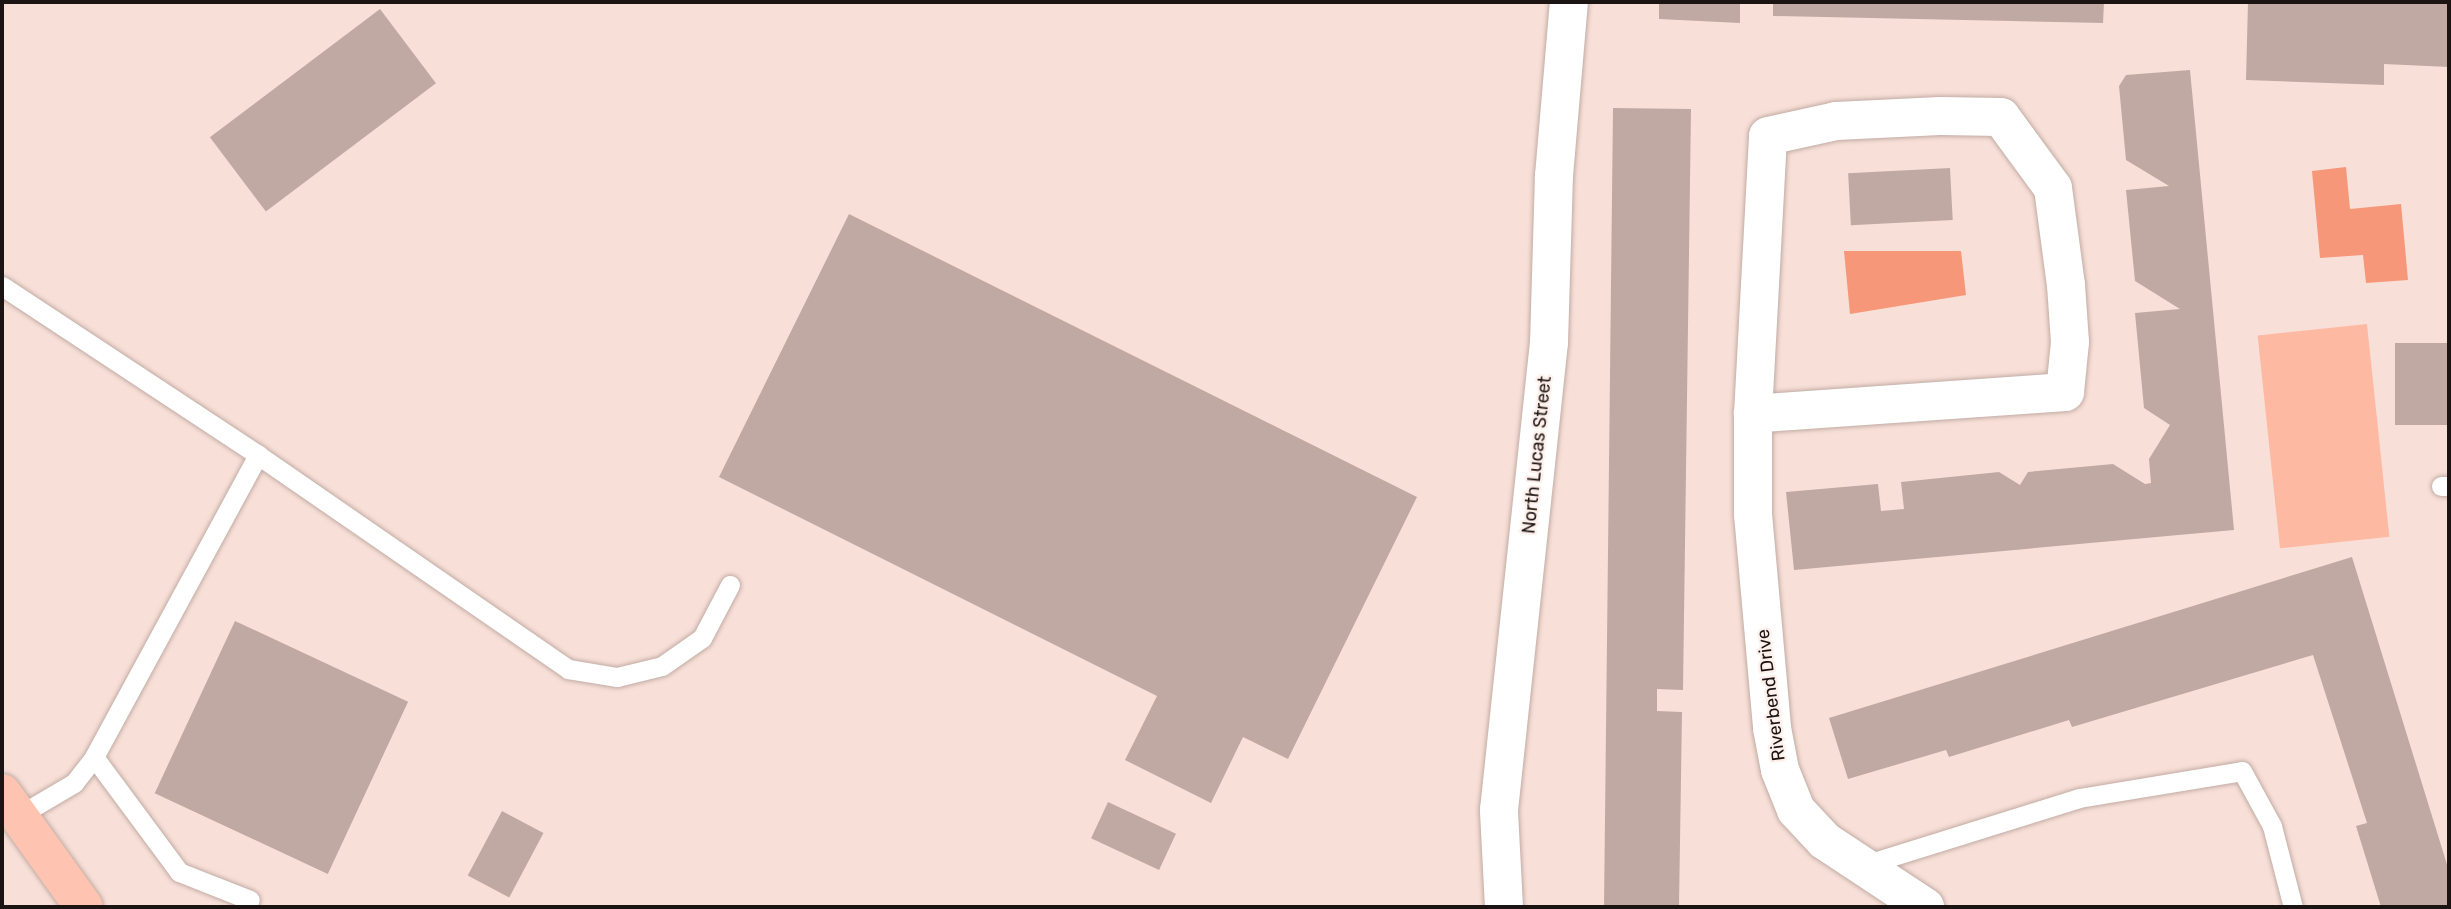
<!DOCTYPE html>
<style>
body{margin:0}
#map{position:relative;width:2451px;height:909px;overflow:hidden;background:#f8e0d8;font-family:Rubik,sans-serif}
div>[style]{position:absolute}
[style*='--x']{left:calc(var(--x)*1px);top:calc(var(--y)*1px);width:calc(var(--w)*1px);rotate:calc(var(--a)*1deg)}
.green>*{inset:0;background:#feb9a2;transform-origin:0 0}
.water>*{inset:0;background:#f59778}
.building>*{inset:0;background:#c0a9a2;transform-origin:0 0}
.roads{filter:drop-shadow(0 0 2px #c1aba3) drop-shadow(0 0 2px #c1aba3)}
.lane>*{height:19px;margin:-9.5px;padding:0 9.5px;transform-origin:9.5px;border-radius:9.5px;background:#fff}
.street>*{height:38px;margin:-19px;padding:0 19px;transform-origin:19px;border-radius:19px;background:#fff}
.primary>*{height:38px;margin:-19px;padding:0 19px;transform-origin:19px;border-radius:19px;background:#fec4b1}
span{translate:-50% -50%;white-space:nowrap;text-align:center;line-height:1.15;-webkit-text-stroke:5px #fef0eb;paint-order:stroke}
.street-label{font-size:18px;color:#1c1412}
.frame{position:absolute;inset:0;border:4px solid #1c1412;pointer-events:none}
</style>
<div id="map">
<div class="green">
<i style="left:2367px;top:324px;width:214px;height:110px;rotate:84deg"></i>
</div>
<div class="water">
<i style="clip-path:polygon(2346px 167px,2350px 209px,2401px 204px,2408px 280px,2366px 283px,2363px 255px,2320px 258px,2312px 171px)"></i>
<i style="clip-path:polygon(1844px 251px,1961px 251px,1966px 295px,1850px 314px)"></i>
</div>
<div class="building">
<i style="clip-path:polygon(1659px 2px,1740px 2px,1740px 23px,1659px 19px)"></i>
<i style="clip-path:polygon(1773px 2px,2104px 2px,2103px 23px,1773px 16px)"></i>
<i style="clip-path:polygon(2248px 2px,2449px 2px,2449px 67px,2384px 64px,2384px 85px,2246px 80px)"></i>
<i style="left:380px;top:9px;width:93px;height:213px;rotate:53deg"></i>
<i style="clip-path:polygon(2190px 70px,2234px 530px,1794px 570px,1786px 492px,1878px 484px,1881px 511px,1904px 509px,1901px 482px,1999px 472px,2020px 485px,2028px 472px,2113px 464px,2145px 484px,2151px 483px,2149px 459px,2170px 425px,2144px 408px,2135px 313px,2180px 309px,2135px 281px,2126px 190px,2169px 186px,2126px 160px,2119px 86px,2126px 75px)"></i>
<i style="clip-path:polygon(1613px 108px,1691px 109px,1683px 690px,1657px 689px,1657px 711px,1682px 712px,1679px 907px,1604px 907px)"></i>
<i style="left:1950px;top:168px;width:52px;height:102px;rotate:87deg"></i>
<i style="clip-path:polygon(849px 214px,1417px 497px,1288px 759px,1243px 737px,1211px 803px,1125px 760px,1157px 696px,719px 477px)"></i>
<i style="left:2449px;top:343px;width:82px;height:54px;rotate:90deg"></i>
<i style="clip-path:polygon(2352px 557px,2449px 871px,2449px 907px,2381px 907px,2356px 826px,2367px 823px,2313px 655px,2072px 727px,2069px 720px,1949px 757px,1946px 750px,1848px 779px,1829px 718px)"></i>
<i style="left:235px;top:621px;width:191px;height:190px;rotate:25deg"></i>
<i style="left:1108px;top:802px;width:75px;height:40px;rotate:25deg"></i>
<i style="left:502px;top:811px;width:47px;height:73px;rotate:28deg"></i>
</div>
<div class="roads">
<div class="lane">
<i style="--x:2;--y:286;--w:307;--a:33.4"></i>
<i style="--x:258;--y:455;--w:377;--a:34.6"></i>
<i style="--x:568;--y:669;--w:50;--a:9.3"></i>
<i style="--x:617;--y:677;--w:46;--a:-13.7"></i>
<i style="--x:662;--y:666;--w:49;--a:-35"></i>
<i style="--x:702;--y:638;--w:60;--a:-62.2"></i>
<i style="--x:2441;--y:486;--w:8;--a:0"></i>
<i style="--x:94;--y:757;--w:143;--a:53.5"></i>
<i style="--x:179;--y:872;--w:76;--a:21.5"></i>
<i style="--x:18;--y:816;--w:65;--a:-30.5"></i>
<i style="--x:74;--y:783;--w:33;--a:-52"></i>
<i style="--x:94;--y:757;--w:344;--a:-61.5"></i>
<i style="--x:1861;--y:866;--w:228;--a:-17.3"></i>
<i style="--x:2079;--y:798;--w:165;--a:-9.4"></i>
<i style="--x:2242;--y:771;--w:63;--a:61.4"></i>
<i style="--x:2272;--y:826;--w:84;--a:75.5"></i>
</div>
<div class="street">
<i style="--x:1940;--y:116;--w:61;--a:0.9"></i>
<i style="--x:2001;--y:117;--w:88;--a:53.8"></i>
<i style="--x:2053;--y:188;--w:98;--a:82.4"></i>
<i style="--x:2066;--y:285;--w:57;--a:86"></i>
<i style="--x:2070;--y:342;--w:50;--a:95.7"></i>
<i style="--x:2065;--y:392;--w:313;--a:176"></i>
<i style="--x:1753;--y:414;--w:278;--a:-86.9"></i>
<i style="--x:1768;--y:136;--w:70;--a:-12.4"></i>
<i style="--x:1836;--y:121;--w:104;--a:-2.8"></i>
<i style="--x:1753;--y:414;--w:100;--a:90"></i>
<i style="--x:1753;--y:514;--w:215;--a:84.9"></i>
<i style="--x:1772;--y:728;--w:43;--a:79.2"></i>
<i style="--x:1780;--y:770;--w:43;--a:68.2"></i>
<i style="--x:1796;--y:810;--w:42;--a:46.9"></i>
<i style="--x:1825;--y:841;--w:120;--a:33.4"></i>
<i style="--x:1504;--y:907;--w:97;--a:-93"></i>
<i style="--x:1499;--y:810;--w:470;--a:-83.9"></i>
<i style="--x:1549;--y:343;--w:167;--a:-88.3"></i>
<i style="--x:1554;--y:176;--w:175;--a:-85.1"></i>
</div>
<div class="primary">
<i style="--x:2;--y:793;--w:140;--a:54.3"></i>
</div>
</div>
<div class="street-label">
<span style="left:1537px;top:455px;rotate:-84deg">North Lucas Street</span>
<span style="left:1771px;top:695px;rotate:-97deg">Riverbend Drive</span>
</div>
<div class="frame"></div>
</div>
